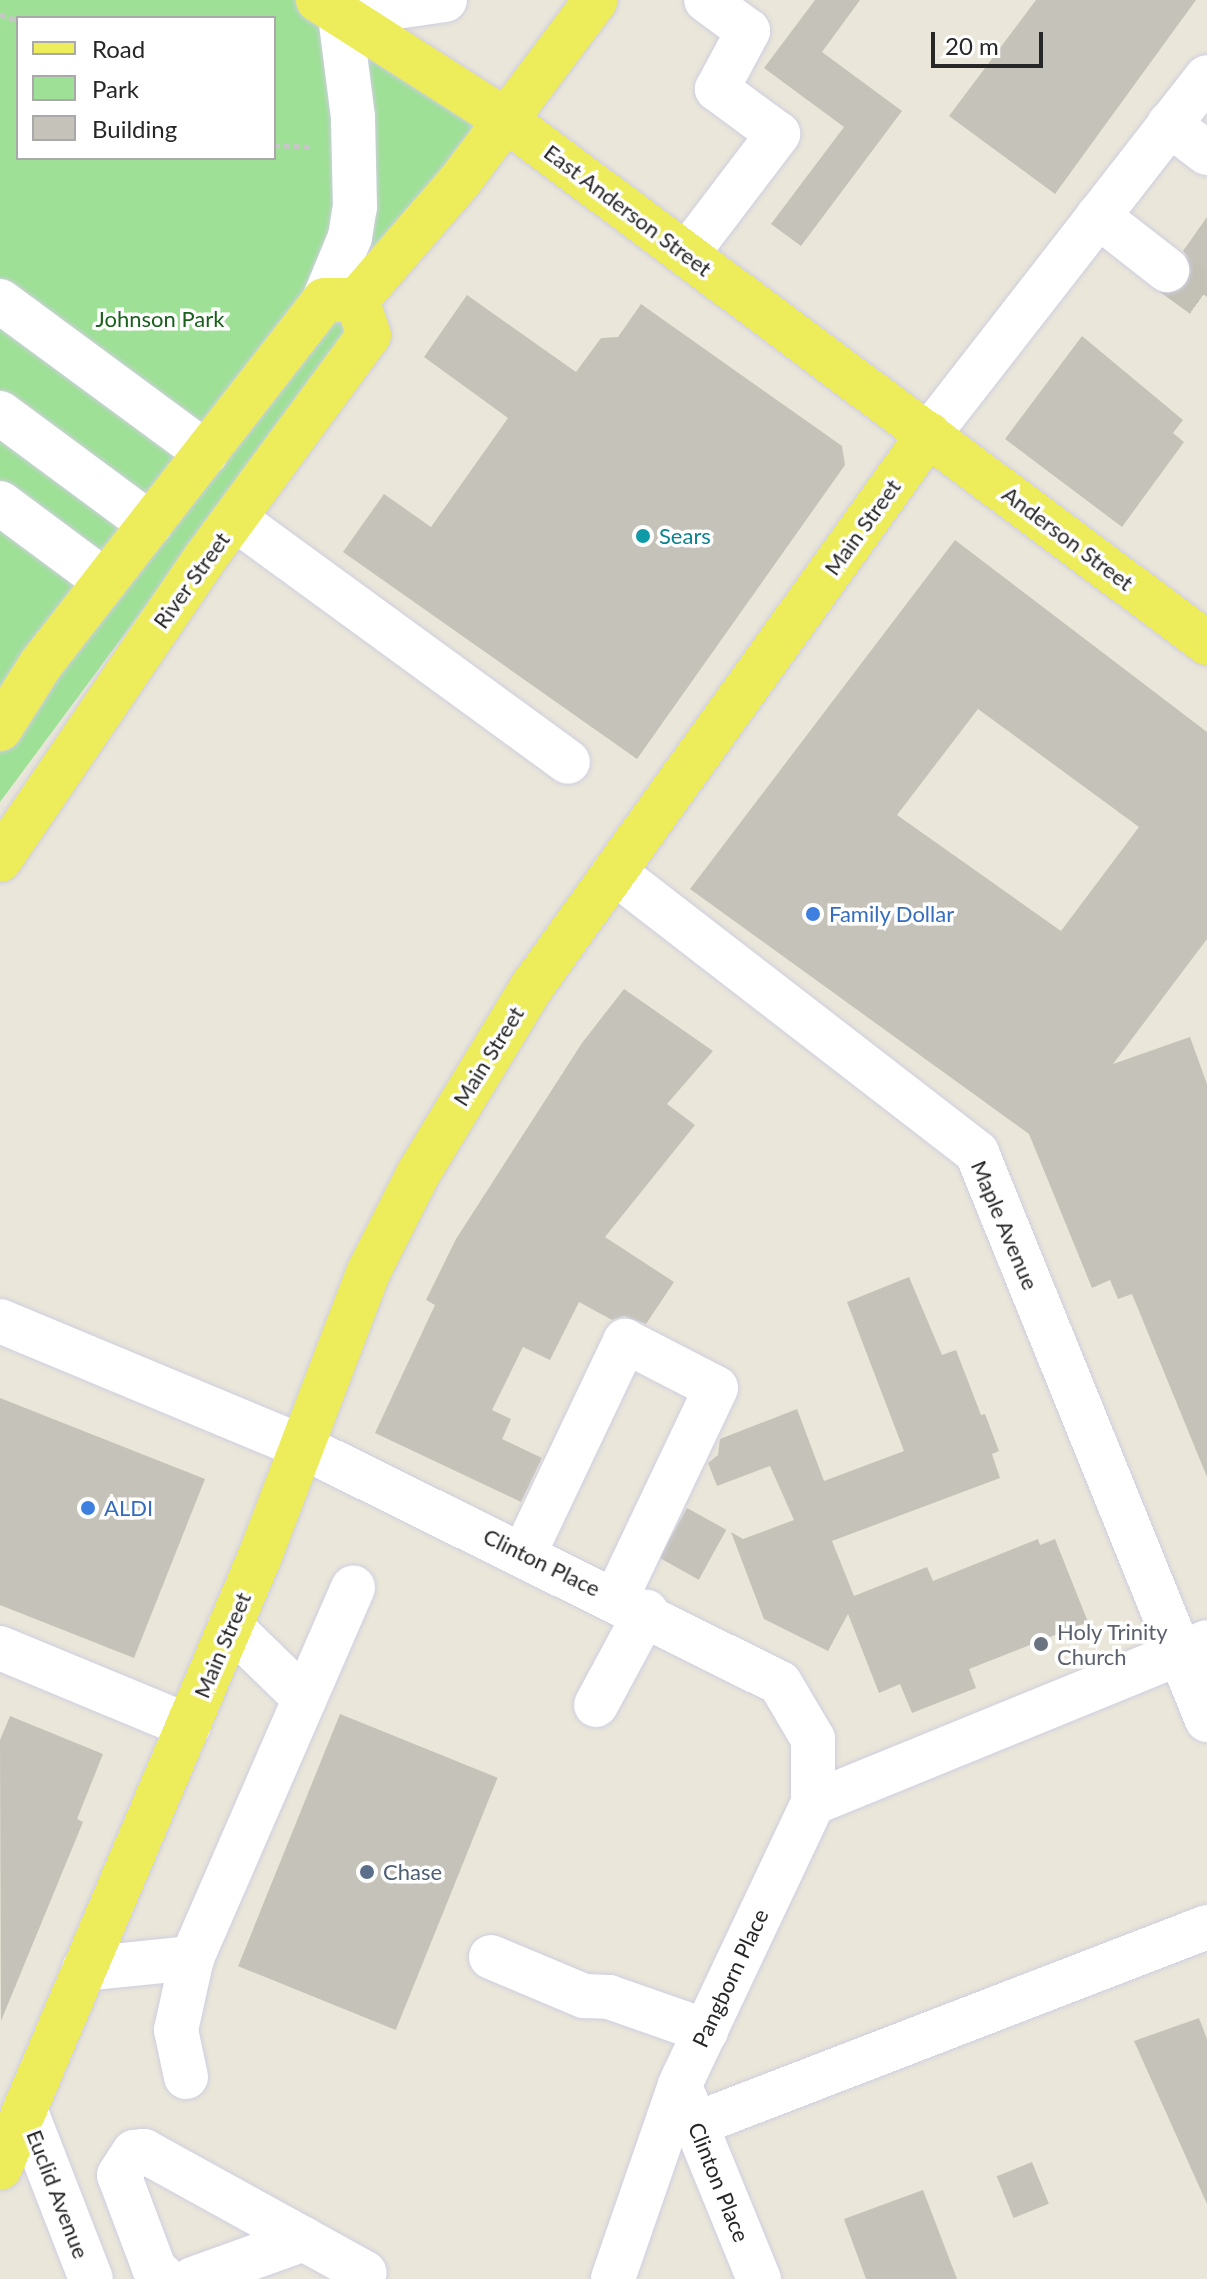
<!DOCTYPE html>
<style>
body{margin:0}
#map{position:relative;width:1207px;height:2279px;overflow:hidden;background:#eae6d9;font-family:Lato,sans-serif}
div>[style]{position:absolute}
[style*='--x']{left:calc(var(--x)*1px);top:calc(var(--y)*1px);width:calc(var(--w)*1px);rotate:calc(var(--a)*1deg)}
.green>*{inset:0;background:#9ee096}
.building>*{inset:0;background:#c5c3b9;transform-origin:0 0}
.minor-tunnel>*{height:44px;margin-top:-22px;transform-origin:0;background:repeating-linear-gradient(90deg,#c3c0b5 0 44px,transparent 0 66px)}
.path>*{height:5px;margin-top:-2.5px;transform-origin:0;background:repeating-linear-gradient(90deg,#c7c7c7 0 6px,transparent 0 10px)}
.roads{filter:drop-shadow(0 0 2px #cfcee0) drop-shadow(0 0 2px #cfcee0)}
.minor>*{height:44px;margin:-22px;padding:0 22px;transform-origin:22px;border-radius:22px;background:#fff}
.major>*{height:44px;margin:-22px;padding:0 22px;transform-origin:22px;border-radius:22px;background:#edec5b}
.dots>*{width:22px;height:22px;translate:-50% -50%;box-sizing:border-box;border:4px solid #fff;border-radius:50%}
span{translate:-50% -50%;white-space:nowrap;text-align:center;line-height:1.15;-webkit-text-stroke:7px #fff;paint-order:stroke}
.street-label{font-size:22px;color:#272727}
.park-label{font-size:22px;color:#1a611c}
.culture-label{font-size:22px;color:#0d838f}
.left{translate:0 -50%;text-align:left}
.shop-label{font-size:22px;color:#366cbe}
.worship-label{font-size:22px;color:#5b616d}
.service-label{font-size:22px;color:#4e5e75}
.legend{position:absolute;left:16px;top:16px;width:260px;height:144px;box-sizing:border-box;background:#fff;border:2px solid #a9a9a9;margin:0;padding:10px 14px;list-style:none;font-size:24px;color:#272727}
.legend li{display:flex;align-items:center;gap:16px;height:40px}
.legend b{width:40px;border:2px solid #a9a9a9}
.scale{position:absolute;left:931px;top:32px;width:112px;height:36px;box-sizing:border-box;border:4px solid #272727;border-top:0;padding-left:10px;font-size:24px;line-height:28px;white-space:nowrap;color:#272727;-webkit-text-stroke:6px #fff;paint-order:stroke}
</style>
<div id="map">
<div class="green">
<i style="clip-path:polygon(evenodd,0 0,338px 0,506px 120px,0 802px,0 0,18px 18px,274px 18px,274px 158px,18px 158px,18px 18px)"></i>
</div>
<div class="building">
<i style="clip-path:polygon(815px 0,860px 0,822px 52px,902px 111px,801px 246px,771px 224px,844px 127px,764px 68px)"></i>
<i style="clip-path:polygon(1036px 0,1196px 0,1055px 194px,949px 116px)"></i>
<i style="clip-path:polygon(1207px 217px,1207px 297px,1188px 283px,1190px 261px,1183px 251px)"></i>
<i style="clip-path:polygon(467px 295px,576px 372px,601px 338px,618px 337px,641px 304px,842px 446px,845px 465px,637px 759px,343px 552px,384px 494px,431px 527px,508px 418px,424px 357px)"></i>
<i style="clip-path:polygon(1082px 336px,1183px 420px,1173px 433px,1184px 442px,1122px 527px,1005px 439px)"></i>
<i style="clip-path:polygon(evenodd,955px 540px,1207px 732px,1207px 939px,1113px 1064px,1190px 1037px,1207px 1084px,1207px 1477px,1132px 1294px,1118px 1299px,1110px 1280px,1092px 1288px,1029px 1134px,690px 889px,955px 540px,978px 709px,1139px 827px,1061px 931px,897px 815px,978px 709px)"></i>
<i style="clip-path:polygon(624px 989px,713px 1051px,667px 1104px,695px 1125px,605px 1237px,674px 1282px,646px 1324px,624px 1316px,612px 1320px,579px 1302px,550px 1360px,523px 1347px,492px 1410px,511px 1419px,502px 1439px,542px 1458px,521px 1502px,375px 1433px,435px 1305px,426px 1300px,456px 1239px,582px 1043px)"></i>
<i style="clip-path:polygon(909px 1277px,942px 1355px,956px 1350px,981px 1415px,985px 1414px,999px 1451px,992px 1454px,1000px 1478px,832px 1541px,854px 1596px,927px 1567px,933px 1581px,1038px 1539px,1040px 1545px,1055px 1539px,1088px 1622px,969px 1669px,976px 1688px,912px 1713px,900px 1684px,879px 1693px,848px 1614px,828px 1651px,764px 1619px,731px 1532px,743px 1539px,794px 1520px,770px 1466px,717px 1486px,708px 1463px,718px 1455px,720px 1439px,797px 1409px,824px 1481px,904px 1451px,847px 1302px)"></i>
<i style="clip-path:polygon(0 1398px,205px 1479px,134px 1658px,0 1605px)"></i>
<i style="left:687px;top:1508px;width:45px;height:57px;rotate:29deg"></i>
<i style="left:340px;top:1714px;width:170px;height:272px;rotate:22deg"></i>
<i style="clip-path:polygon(10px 1716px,103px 1754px,77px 1819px,83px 1822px,1px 2021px,0 1740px)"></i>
<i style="clip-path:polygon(1199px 2018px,1207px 2039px,1207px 2204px,1134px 2041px)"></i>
<i style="left:1032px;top:2162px;width:45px;height:38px;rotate:68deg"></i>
<i style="clip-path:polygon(923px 2190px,957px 2279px,866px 2279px,844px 2219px)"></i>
</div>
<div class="minor-tunnel">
<i style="--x:1167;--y:270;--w:49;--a:35.9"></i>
</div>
<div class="path">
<i style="--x:0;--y:14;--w:19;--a:21"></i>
<i style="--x:274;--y:145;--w:38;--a:3"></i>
</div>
<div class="roads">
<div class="minor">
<i style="--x:1169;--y:124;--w:48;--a:37.3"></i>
<i style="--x:1098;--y:216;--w:88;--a:38"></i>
<i style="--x:687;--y:254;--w:151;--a:-52.8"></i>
<i style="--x:778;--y:134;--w:76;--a:-143.6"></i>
<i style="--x:717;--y:89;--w:66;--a:-61.9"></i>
<i style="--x:748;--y:31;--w:52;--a:-143.6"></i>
<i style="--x:324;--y:300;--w:68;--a:-67.6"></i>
<i style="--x:350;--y:237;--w:30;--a:-81"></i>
<i style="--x:355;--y:207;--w:90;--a:-91.3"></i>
<i style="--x:353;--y:117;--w:103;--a:-97.3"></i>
<i style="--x:340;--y:15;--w:106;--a:-8.1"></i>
<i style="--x:0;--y:301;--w:256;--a:36.4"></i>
<i style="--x:0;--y:413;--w:187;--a:36.5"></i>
<i style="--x:929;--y:434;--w:452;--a:-52.1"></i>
<i style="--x:0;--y:503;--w:131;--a:36.6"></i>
<i style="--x:235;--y:519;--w:412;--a:36.1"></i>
<i style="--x:614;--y:872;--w:459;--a:37.7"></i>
<i style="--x:977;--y:1153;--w:612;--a:67.92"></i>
<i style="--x:0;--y:1321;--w:326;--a:22.6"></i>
<i style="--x:301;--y:1446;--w:534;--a:26.33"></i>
<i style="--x:780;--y:1683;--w:65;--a:59.5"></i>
<i style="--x:813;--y:1739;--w:64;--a:90"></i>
<i style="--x:813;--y:1803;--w:312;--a:115.3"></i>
<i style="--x:680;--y:2085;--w:205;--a:109.1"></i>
<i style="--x:524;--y:1554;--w:236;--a:-64.6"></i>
<i style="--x:625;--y:1341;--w:102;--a:27.3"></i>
<i style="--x:716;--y:1388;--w:233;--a:115.4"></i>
<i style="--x:230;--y:1626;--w:103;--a:44.2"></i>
<i style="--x:0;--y:1648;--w:204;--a:22.5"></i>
<i style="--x:596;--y:1705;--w:106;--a:-61.7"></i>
<i style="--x:813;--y:1803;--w:426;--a:-22.2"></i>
<i style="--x:491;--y:1957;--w:101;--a:22.8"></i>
<i style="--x:584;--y:1996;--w:25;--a:2"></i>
<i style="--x:609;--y:1997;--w:103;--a:19.3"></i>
<i style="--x:84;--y:1969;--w:109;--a:-5.8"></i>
<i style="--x:186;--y:2077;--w:48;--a:-102"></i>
<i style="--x:176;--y:2030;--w:74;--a:-77.5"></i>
<i style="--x:192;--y:1958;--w:404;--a:-66.5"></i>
<i style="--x:685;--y:2098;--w:196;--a:67.8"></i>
<i style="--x:25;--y:2109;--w:182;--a:68.8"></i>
<i style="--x:696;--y:2124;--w:548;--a:-21.08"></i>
<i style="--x:165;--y:2279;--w:16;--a:-135"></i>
<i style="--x:154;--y:2268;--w:99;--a:-110.6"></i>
<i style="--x:119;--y:2175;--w:27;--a:-57"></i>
<i style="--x:134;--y:2152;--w:10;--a:-6"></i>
<i style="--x:144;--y:2151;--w:252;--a:28.9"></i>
<i style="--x:193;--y:2279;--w:118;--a:-19.8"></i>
</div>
<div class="major">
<i style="--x:318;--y:0;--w:223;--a:32.6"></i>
<i style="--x:506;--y:120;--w:875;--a:36.73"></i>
<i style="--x:0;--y:729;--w:77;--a:-57.8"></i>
<i style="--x:41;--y:664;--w:461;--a:-52.1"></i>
<i style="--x:324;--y:300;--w:33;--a:0"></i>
<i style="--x:357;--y:300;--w:157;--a:-49.1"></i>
<i style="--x:460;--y:181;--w:226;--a:-53.1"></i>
<i style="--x:0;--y:860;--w:361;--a:-55.8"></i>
<i style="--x:203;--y:561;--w:280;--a:-53.7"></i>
<i style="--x:369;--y:335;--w:37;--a:-109"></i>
<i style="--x:0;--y:2168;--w:665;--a:-66.98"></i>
<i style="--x:260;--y:1556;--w:305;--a:-69.1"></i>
<i style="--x:369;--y:1271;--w:109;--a:-63.2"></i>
<i style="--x:418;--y:1174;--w:218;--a:-58.7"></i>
<i style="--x:531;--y:988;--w:682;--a:-54.31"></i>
</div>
</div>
<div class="dots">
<i style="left:643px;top:536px;background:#0f9aa8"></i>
<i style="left:813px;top:914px;background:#3f7fe0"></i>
<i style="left:88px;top:1508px;background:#3f7fe0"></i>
<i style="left:1041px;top:1644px;background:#6b7280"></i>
<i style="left:367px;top:1872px;background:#5c6f8a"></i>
</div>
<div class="street-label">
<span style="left:628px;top:210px;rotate:37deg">East Anderson Street</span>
<span style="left:862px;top:527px;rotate:-54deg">Main Street</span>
<span style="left:1068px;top:538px;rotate:37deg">Anderson Street</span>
<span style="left:191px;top:580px;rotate:-54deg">River Street</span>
<span style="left:488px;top:1056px;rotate:-58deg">Main Street</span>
<span style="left:1005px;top:1225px;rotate:67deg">Maple Avenue</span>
<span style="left:542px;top:1562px;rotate:26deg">Clinton Place</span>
<span style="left:222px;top:1645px;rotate:-67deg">Main Street</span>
<span style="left:730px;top:1978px;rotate:-65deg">Pangborn Place</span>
<span style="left:719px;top:2182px;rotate:68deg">Clinton Place</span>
<span style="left:58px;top:2194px;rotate:69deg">Euclid Avenue</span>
</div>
<div class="park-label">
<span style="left:160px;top:319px">Johnson Park</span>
</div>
<div class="culture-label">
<span class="left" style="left:659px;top:536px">Sears</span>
</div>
<div class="shop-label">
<span class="left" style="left:829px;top:914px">Family Dollar</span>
<span class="left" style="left:104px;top:1508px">ALDI</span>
</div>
<div class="worship-label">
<span class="left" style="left:1057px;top:1644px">Holy Trinity<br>Church</span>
</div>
<div class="service-label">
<span class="left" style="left:383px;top:1872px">Chase</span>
</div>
<ul class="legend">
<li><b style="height:10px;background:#edec5b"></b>Road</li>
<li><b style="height:22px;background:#9ee096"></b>Park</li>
<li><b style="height:22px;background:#c5c3b9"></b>Building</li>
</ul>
<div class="scale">20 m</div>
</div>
